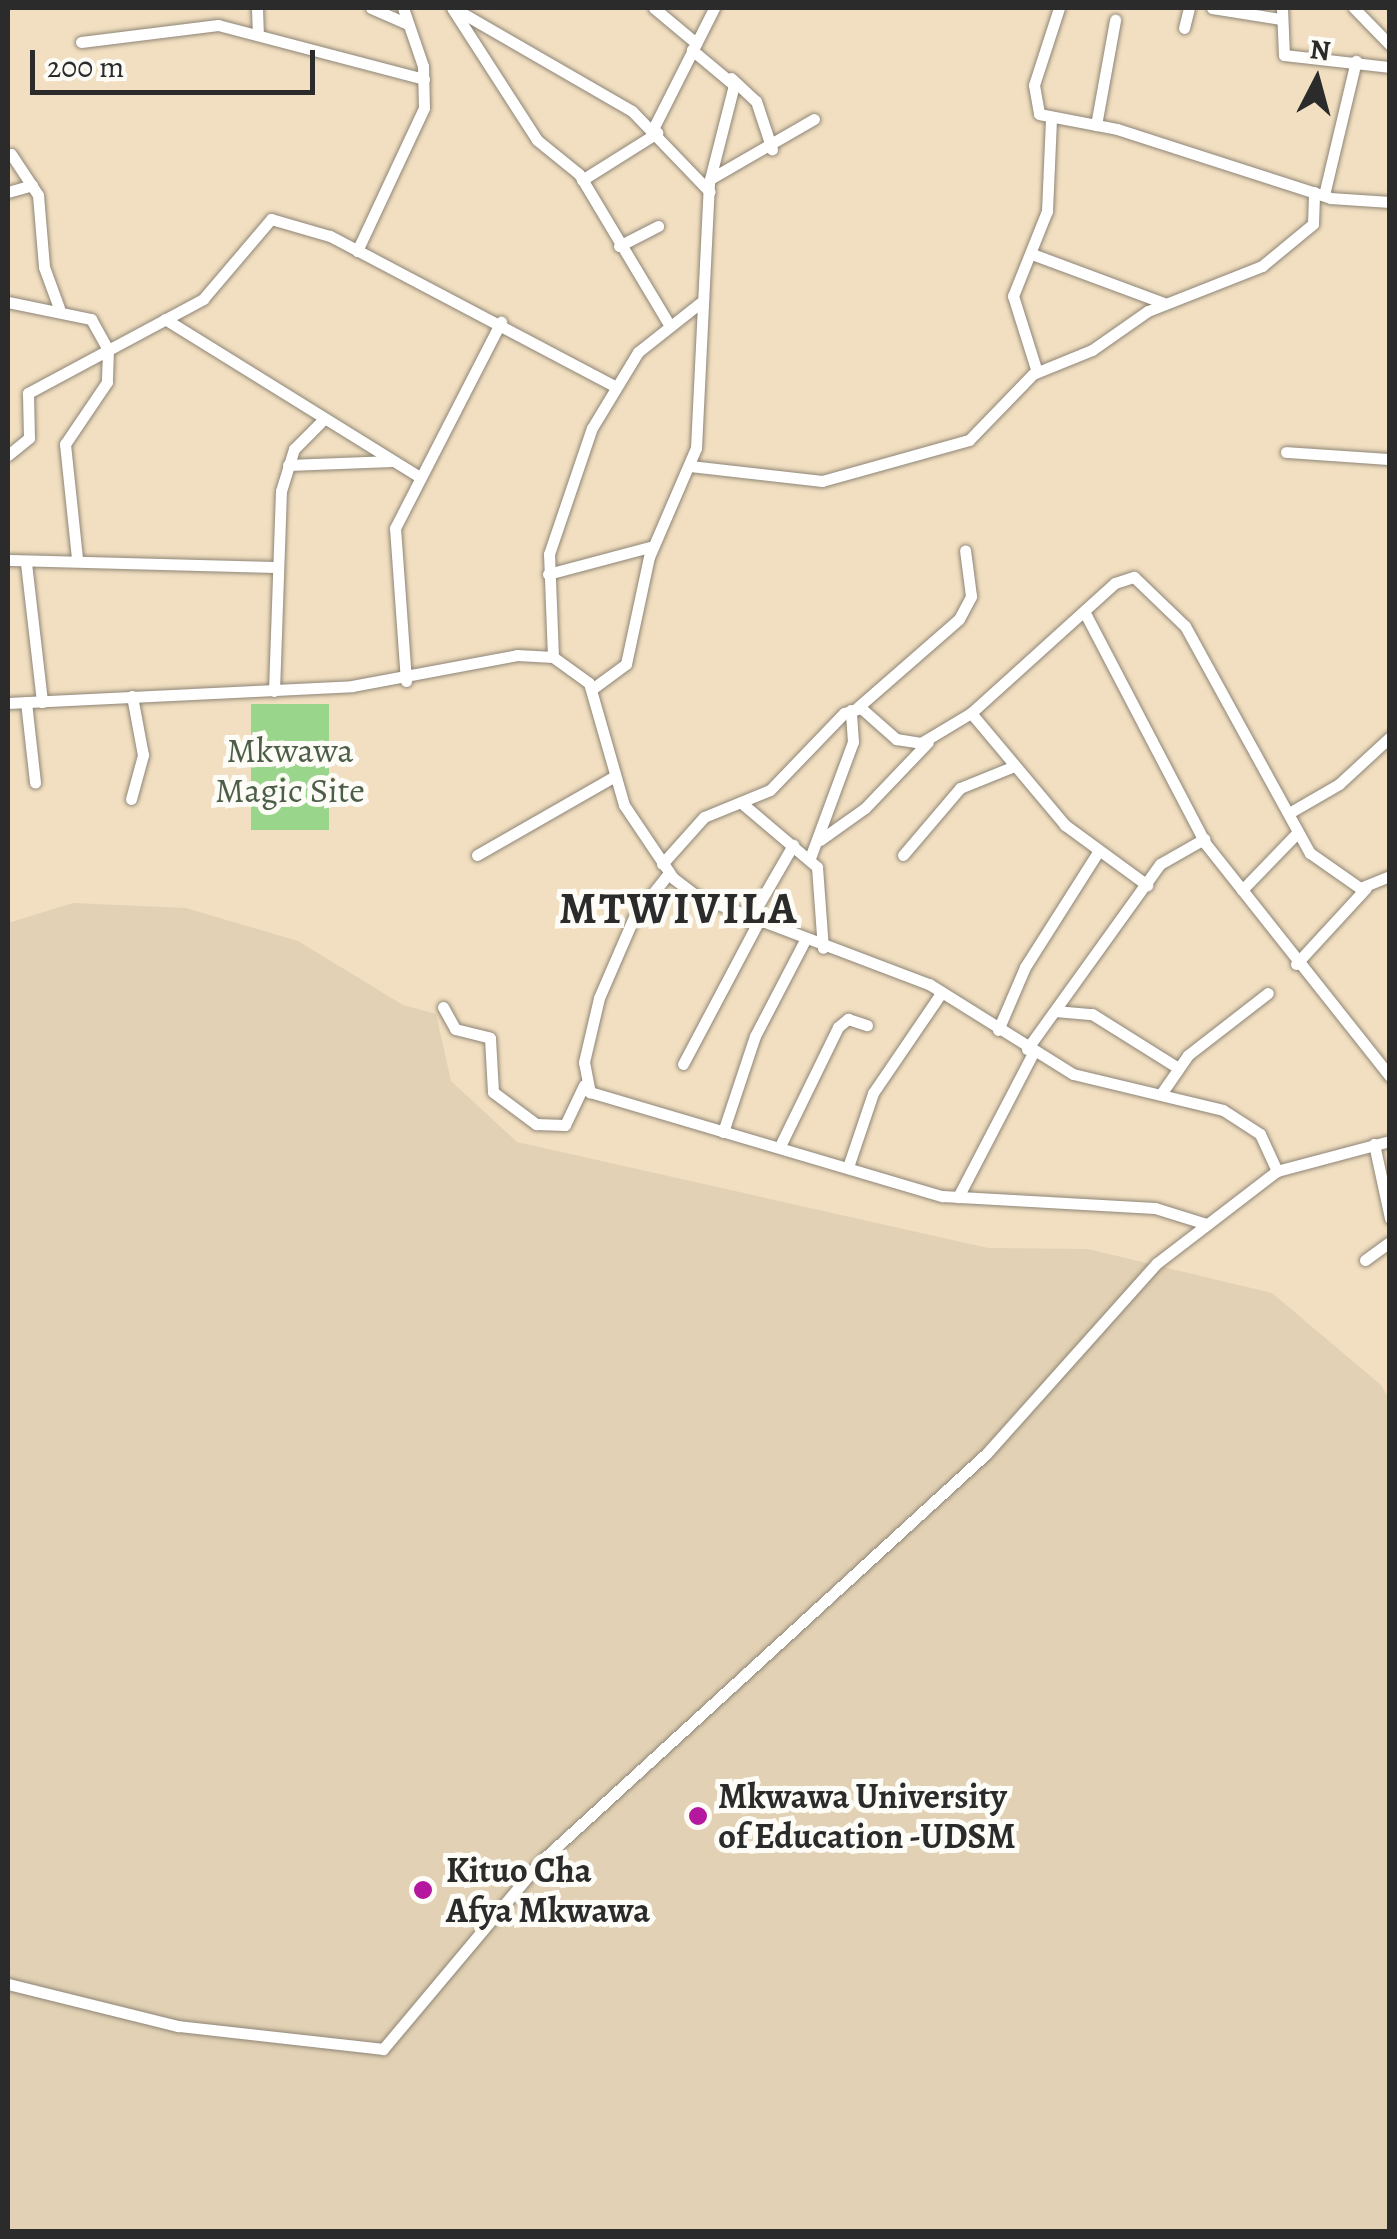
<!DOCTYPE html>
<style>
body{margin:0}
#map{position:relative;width:1397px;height:2239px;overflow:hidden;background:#f2dfc1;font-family:Alegreya,serif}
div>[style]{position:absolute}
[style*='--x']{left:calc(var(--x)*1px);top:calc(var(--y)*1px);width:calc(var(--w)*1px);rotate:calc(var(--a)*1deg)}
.built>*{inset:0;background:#e2d1b4}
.green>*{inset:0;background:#99d58a;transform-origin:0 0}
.roads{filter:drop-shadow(0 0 2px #8e8576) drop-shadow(0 0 2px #8e8576)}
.minor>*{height:11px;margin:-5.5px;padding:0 5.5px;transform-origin:5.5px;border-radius:5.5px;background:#fff}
.dots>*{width:28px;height:28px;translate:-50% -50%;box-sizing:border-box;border:5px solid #fdfcf7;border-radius:50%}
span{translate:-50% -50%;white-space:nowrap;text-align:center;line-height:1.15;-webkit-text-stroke:10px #fdfcf7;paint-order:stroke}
.park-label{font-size:35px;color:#4c5e48}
.poi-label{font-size:35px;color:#2b2b2b;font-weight:700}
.left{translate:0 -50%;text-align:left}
.district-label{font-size:45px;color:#2b2b2b;font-weight:700;letter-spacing:2.5px}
.frame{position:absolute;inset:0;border:10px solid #2b2b2b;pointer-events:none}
.north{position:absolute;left:1267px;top:30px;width:100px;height:100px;-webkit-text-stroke:8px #fdfcf7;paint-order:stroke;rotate:6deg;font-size:28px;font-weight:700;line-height:40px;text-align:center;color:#2b2b2b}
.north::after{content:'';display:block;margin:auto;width:35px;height:45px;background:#2b2b2b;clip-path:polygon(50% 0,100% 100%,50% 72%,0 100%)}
.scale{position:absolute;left:30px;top:50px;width:285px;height:45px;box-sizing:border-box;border:5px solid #2b2b2b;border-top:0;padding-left:12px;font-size:30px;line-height:35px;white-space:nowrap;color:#2b2b2b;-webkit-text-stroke:8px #fdfcf7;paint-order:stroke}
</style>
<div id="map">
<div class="built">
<i style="clip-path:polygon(73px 903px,186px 908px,298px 941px,403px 1005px,436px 1014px,451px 1081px,517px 1142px,988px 1248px,1088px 1249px,1272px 1293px,1381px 1385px,1390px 1400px,1389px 2231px,8px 2232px,8px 923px)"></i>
</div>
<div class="green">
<i style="left:329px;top:704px;width:126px;height:78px;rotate:90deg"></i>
</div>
<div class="roads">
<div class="minor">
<i style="--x:257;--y:8;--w:25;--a:88"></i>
<i style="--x:371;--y:8;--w:40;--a:23.4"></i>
<i style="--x:452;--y:8;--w:157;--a:57.2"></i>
<i style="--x:537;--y:140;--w:54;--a:39"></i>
<i style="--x:579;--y:174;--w:177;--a:59.1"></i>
<i style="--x:654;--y:8;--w:55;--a:39.8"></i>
<i style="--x:1059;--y:8;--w:81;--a:108"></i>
<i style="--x:1034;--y:85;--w:29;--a:80"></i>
<i style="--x:1039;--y:114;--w:79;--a:10.9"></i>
<i style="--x:1117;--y:129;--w:224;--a:17.9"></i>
<i style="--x:1330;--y:198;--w:60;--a:3.8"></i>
<i style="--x:1212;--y:8;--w:70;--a:9.1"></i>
<i style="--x:1282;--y:8;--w:47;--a:87.6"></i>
<i style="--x:1284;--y:55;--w:107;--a:6.5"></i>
<i style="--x:1354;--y:8;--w:52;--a:45.8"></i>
<i style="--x:457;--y:10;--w:202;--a:30"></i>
<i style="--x:632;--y:111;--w:112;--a:46.1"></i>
<i style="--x:1184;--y:28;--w:21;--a:-76"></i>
<i style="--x:81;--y:42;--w:138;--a:-7.1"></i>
<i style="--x:218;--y:25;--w:213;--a:14.7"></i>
<i style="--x:731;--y:78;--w:34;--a:43"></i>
<i style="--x:756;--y:101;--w:51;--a:71.6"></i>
<i style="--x:1096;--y:125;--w:107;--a:-79.7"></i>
<i style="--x:653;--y:129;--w:136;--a:-63.2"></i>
<i style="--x:11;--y:154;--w:49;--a:56.6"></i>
<i style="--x:38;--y:195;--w:72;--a:85.2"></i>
<i style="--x:44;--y:267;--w:44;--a:69.9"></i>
<i style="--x:710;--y:179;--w:120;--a:-30"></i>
<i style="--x:582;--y:180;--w:89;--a:-32.1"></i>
<i style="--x:8;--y:192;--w:25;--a:-16"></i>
<i style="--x:1324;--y:195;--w:138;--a:-76.6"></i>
<i style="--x:619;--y:246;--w:44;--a:-27.1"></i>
<i style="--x:357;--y:251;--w:158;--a:-64.9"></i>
<i style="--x:424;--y:108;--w:42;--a:-91.4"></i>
<i style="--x:423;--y:66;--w:61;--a:-109"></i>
<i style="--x:1032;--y:254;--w:141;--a:20.4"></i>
<i style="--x:8;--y:302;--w:85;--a:11.6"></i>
<i style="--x:91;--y:319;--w:35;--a:61"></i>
<i style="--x:108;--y:350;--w:32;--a:92"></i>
<i style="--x:107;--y:382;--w:75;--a:124.1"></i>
<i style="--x:65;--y:444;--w:116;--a:84"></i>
<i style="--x:165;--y:319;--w:300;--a:31.8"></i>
<i style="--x:1037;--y:372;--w:80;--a:-107.5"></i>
<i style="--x:1013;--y:296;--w:92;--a:-68.2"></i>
<i style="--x:1047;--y:211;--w:92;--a:-87.5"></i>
<i style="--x:1286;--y:452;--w:104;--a:3.9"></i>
<i style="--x:8;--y:455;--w:27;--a:-39"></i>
<i style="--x:29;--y:438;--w:45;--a:-91.3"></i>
<i style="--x:28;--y:393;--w:199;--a:-28.2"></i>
<i style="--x:203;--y:299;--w:105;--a:-49.6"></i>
<i style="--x:271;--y:219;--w:61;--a:16.1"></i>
<i style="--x:330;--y:236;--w:320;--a:27.8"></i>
<i style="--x:288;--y:465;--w:104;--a:-2.2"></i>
<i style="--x:690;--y:466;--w:133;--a:6.5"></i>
<i style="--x:822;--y:481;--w:153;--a:-15.6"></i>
<i style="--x:969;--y:440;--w:92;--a:-45.9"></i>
<i style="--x:1033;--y:374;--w:64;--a:-22.1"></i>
<i style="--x:1092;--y:350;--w:68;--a:-34.9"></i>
<i style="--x:1148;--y:311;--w:123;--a:-21.5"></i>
<i style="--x:1262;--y:266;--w:66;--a:-39.5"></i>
<i style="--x:1313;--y:224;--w:32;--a:-88"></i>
<i style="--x:8;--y:560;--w:270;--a:1.5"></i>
<i style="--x:26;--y:563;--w:140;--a:83.4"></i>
<i style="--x:548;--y:574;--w:109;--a:-14.9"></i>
<i style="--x:1086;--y:615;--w:257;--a:62.4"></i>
<i style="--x:1205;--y:843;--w:298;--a:51.6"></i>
<i style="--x:553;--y:657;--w:103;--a:-92.2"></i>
<i style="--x:549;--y:554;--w:133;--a:-71.2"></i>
<i style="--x:592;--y:428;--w:89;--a:-58.8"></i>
<i style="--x:638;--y:352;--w:79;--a:-38.3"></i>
<i style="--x:406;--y:681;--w:153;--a:-94.1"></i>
<i style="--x:395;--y:528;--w:232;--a:-62.8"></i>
<i style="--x:592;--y:689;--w:42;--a:-36.3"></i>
<i style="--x:626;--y:664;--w:109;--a:-77.9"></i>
<i style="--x:649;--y:557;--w:119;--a:-66.7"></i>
<i style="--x:696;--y:448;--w:265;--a:-87.2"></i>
<i style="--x:709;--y:183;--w:101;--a:-75.7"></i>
<i style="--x:734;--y:85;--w:55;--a:-140.2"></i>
<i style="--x:274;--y:691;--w:200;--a:-88"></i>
<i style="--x:281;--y:491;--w:44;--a:-72.8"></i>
<i style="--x:294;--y:449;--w:40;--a:-45"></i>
<i style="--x:26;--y:702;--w:81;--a:83.6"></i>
<i style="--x:8;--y:703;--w:344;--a:-2.8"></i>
<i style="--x:352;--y:686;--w:168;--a:-10.6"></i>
<i style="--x:517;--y:655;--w:36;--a:3"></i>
<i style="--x:553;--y:657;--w:44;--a:35.8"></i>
<i style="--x:589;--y:683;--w:127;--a:74"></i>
<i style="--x:624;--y:805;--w:88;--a:56.1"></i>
<i style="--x:673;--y:878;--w:30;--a:37"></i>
<i style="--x:697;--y:896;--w:248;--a:20.8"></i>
<i style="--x:929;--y:984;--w:170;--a:32"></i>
<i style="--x:1073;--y:1074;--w:154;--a:13.5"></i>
<i style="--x:1223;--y:1110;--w:44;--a:33"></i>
<i style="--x:1260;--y:1134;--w:41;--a:65.3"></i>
<i style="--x:857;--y:708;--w:135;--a:-41.1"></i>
<i style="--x:959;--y:619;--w:26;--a:-62"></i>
<i style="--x:971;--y:596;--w:46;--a:-97.4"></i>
<i style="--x:971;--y:713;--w:146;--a:50"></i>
<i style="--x:1065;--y:825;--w:102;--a:36.2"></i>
<i style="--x:131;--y:799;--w:46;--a:-74.7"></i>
<i style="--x:143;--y:755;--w:60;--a:-100.6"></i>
<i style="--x:744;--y:805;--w:96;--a:40.3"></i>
<i style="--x:817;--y:867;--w:81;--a:85.8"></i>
<i style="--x:1289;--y:813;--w:58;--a:-30.1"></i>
<i style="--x:1339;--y:784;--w:69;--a:-42.7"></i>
<i style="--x:820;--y:840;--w:55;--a:-35.4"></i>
<i style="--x:865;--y:808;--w:91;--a:-46.3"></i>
<i style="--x:477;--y:855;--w:159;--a:-29.8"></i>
<i style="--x:903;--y:855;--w:88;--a:-49.6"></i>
<i style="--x:960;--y:788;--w:56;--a:-22"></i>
<i style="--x:810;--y:858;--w:124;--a:-69.7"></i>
<i style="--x:853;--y:742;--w:32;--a:-94"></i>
<i style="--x:662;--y:864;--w:63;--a:-48.2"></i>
<i style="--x:704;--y:817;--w:71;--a:-22.2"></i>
<i style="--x:770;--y:790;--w:107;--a:-46.1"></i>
<i style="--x:844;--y:713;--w:18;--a:-16"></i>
<i style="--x:861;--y:708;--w:47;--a:41.5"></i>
<i style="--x:896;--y:739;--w:25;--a:9"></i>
<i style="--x:921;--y:743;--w:58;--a:-31"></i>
<i style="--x:971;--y:713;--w:194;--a:-42.1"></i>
<i style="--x:1115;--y:583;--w:20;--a:-18"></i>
<i style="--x:1134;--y:577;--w:71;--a:43.9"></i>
<i style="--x:1185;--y:626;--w:259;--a:61.2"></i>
<i style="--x:1310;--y:853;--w:61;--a:35"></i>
<i style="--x:1360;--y:888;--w:32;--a:-22"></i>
<i style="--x:669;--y:873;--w:56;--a:128.5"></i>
<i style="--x:634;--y:917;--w:88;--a:113.4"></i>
<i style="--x:599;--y:998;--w:66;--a:103.2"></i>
<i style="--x:584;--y:1062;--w:31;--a:79"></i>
<i style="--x:590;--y:1092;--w:367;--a:16.5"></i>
<i style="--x:942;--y:1196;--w:213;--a:3.2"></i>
<i style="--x:1155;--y:1208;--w:53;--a:17.4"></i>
<i style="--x:1242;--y:890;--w:79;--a:-46"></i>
<i style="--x:749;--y:921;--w:88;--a:-59.9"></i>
<i style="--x:1296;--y:964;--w:103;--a:-47.4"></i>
<i style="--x:443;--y:1007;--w:25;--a:61"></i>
<i style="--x:455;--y:1029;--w:36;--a:14"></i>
<i style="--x:490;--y:1038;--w:54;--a:86.8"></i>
<i style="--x:493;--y:1092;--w:54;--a:36.7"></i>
<i style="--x:536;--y:1124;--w:29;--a:2"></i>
<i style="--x:565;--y:1125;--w:44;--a:-64.6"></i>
<i style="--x:1055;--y:1011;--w:37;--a:5"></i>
<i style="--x:1092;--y:1014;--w:102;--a:32.1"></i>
<i style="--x:998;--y:1030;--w:69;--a:-66.8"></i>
<i style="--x:1025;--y:967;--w:136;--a:-57.6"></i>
<i style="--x:1027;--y:1049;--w:228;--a:-54.3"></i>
<i style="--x:1160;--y:864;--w:51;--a:-29.6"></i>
<i style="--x:683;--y:1064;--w:158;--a:-62.1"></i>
<i style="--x:1161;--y:1094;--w:47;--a:-55.3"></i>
<i style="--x:1188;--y:1055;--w:101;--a:-37.8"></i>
<i style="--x:723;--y:1132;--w:101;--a:-71.6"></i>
<i style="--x:755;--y:1036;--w:106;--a:-62.5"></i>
<i style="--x:781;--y:1144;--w:130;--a:-64"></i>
<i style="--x:838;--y:1027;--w:13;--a:-39"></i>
<i style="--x:848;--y:1019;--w:20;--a:18"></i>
<i style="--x:1374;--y:1144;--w:76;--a:77.8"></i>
<i style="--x:849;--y:1164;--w:75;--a:-71.3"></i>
<i style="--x:873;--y:1093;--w:122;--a:-55.7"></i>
<i style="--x:958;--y:1197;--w:162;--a:-62.5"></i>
<i style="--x:1365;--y:1260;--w:31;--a:-36"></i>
<i style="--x:8;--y:1984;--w:175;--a:13.9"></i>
<i style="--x:178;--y:2026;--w:206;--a:6.4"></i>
<i style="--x:383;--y:2049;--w:243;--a:-50"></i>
<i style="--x:539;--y:1863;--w:606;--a:-42.46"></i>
<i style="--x:986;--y:1454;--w:256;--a:-48.2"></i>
<i style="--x:1157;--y:1263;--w:151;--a:-37.5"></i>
<i style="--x:1277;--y:1171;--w:117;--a:-14.9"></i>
</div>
</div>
<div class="dots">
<i style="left:698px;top:1816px;background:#b5179e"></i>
<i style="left:423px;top:1890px;background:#b5179e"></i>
</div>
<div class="park-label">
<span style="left:290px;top:770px">Mkwawa<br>Magic Site</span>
</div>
<div class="poi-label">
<span class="left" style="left:718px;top:1816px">Mkwawa University<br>of Education -UDSM</span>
<span class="left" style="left:446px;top:1890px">Kituo Cha<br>Afya Mkwawa</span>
</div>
<div class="district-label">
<span style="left:679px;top:909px">MTWIVILA</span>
</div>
<div class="frame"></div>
<div class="north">N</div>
<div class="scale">200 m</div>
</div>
